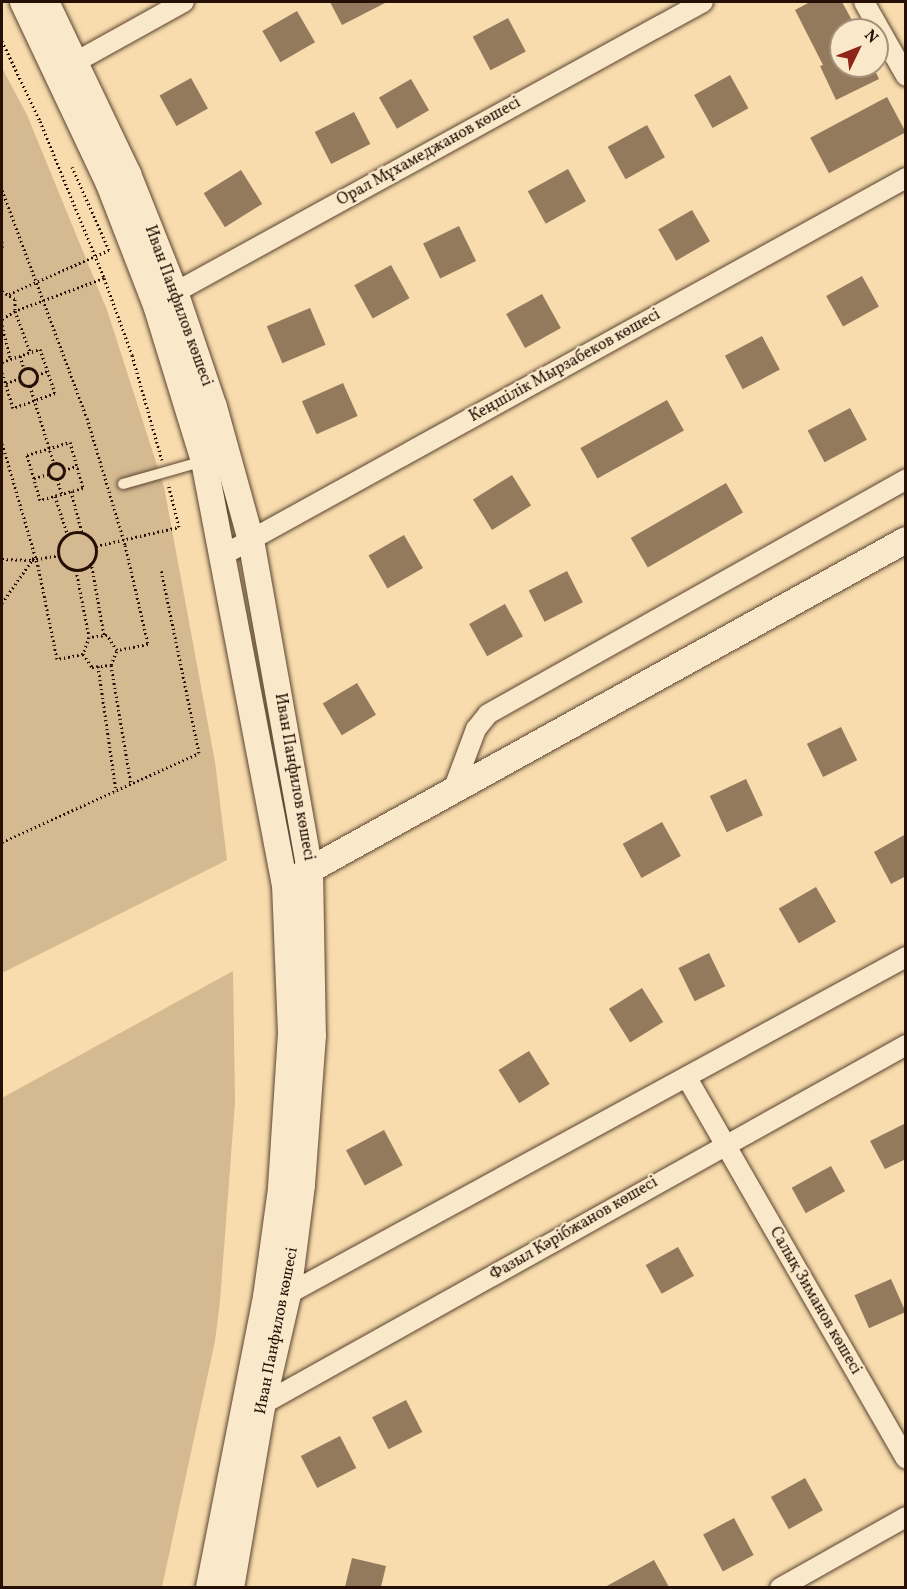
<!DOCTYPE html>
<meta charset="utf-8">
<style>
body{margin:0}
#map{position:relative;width:907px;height:1589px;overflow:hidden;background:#f8dcad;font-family:Vollkorn,serif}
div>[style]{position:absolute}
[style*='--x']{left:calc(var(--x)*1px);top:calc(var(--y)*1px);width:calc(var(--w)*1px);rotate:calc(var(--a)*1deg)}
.green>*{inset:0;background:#d4b991}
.building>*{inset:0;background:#937a5d;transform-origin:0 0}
.path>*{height:3px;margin-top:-1.5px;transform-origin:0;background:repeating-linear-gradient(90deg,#261006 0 1.5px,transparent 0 4.5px)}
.path>.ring{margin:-1.5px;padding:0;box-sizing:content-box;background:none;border:3px solid #261006;border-radius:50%}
.roads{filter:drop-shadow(0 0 2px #5a4330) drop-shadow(0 0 2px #5a4330)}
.service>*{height:10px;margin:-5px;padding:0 5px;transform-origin:5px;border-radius:5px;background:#fae8ca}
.minor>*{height:20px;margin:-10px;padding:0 10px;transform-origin:10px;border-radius:10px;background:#fae8ca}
.tertiary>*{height:26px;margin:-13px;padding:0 13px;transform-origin:13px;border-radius:13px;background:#fae8ca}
span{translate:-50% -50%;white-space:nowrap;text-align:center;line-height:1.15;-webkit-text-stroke:4.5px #fae8ca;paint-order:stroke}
.street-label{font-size:16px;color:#261006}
.frame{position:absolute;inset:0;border:3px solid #261006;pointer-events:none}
.north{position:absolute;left:829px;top:18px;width:60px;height:60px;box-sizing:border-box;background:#fae8ca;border:2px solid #a5927c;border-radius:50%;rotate:47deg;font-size:16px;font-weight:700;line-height:24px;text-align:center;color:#261006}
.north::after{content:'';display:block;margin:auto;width:21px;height:27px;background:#8f2418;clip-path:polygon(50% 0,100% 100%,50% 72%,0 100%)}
</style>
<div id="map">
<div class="green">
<i style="clip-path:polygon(2px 68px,27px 115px,107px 310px,164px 487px,215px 762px,227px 860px,2px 973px)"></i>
<i style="clip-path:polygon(233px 971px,235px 1102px,220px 1301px,215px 1341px,162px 1587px,2px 1587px,2px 1098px)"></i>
</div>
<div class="building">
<i style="clip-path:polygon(330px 2px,387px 2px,342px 25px)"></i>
<i style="clip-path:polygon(810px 2px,842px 2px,853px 22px,841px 28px,841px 66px,873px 66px,879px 79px,836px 100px,820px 66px,823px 65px,795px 10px)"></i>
<i style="left:297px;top:11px;width:36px;height:40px;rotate:60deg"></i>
<i style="left:508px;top:18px;width:38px;height:40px;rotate:62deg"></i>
<i style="left:730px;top:75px;width:38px;height:41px;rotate:61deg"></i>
<i style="left:191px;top:78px;width:35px;height:36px;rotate:61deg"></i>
<i style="left:411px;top:79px;width:36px;height:37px;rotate:60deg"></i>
<i style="left:887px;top:97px;width:40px;height:87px;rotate:62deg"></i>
<i style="left:354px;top:112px;width:36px;height:44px;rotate:63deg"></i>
<i style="left:647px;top:125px;width:37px;height:45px;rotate:61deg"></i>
<i style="left:568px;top:169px;width:37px;height:46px;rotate:61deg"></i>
<i style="left:241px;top:170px;width:40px;height:44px;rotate:58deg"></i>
<i style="left:692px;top:210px;width:36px;height:39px;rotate:60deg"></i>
<i style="left:459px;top:226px;width:39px;height:40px;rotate:64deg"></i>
<i style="left:391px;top:265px;width:38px;height:42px;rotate:61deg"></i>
<i style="left:862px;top:276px;width:35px;height:41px;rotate:61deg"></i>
<i style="left:542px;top:294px;width:39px;height:41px;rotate:61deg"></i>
<i style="left:310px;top:308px;width:40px;height:47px;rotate:67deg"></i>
<i style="left:762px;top:336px;width:38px;height:42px;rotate:62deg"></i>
<i style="left:343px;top:383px;width:36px;height:45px;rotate:66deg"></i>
<i style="left:667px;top:400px;width:35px;height:99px;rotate:61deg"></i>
<i style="left:850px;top:408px;width:36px;height:48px;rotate:62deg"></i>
<i style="left:512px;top:475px;width:36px;height:46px;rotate:58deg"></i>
<i style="left:726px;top:483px;width:34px;height:110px;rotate:60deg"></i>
<i style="left:404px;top:535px;width:38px;height:41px;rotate:60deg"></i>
<i style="left:567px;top:571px;width:35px;height:43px;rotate:63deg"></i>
<i style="left:505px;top:604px;width:37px;height:41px;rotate:61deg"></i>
<i style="left:357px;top:683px;width:37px;height:40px;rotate:59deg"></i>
<i style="left:841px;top:727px;width:37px;height:38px;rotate:64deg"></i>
<i style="left:746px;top:779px;width:40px;height:40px;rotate:65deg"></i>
<i style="left:662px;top:822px;width:39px;height:45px;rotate:61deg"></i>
<i style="clip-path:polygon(906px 834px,906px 876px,891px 884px,874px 852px)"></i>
<i style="left:816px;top:887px;width:40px;height:43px;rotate:60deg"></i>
<i style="left:709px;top:953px;width:37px;height:34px;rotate:64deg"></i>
<i style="left:642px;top:988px;width:40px;height:39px;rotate:58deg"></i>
<i style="left:529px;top:1051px;width:39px;height:36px;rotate:58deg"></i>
<i style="clip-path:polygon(906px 1123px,906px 1159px,885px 1169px,870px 1141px)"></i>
<i style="left:384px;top:1130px;width:40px;height:43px;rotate:62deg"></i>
<i style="left:831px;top:1166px;width:29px;height:45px;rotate:61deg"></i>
<i style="left:678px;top:1247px;width:33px;height:37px;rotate:61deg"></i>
<i style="left:891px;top:1279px;width:36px;height:40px;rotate:66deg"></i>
<i style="left:406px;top:1400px;width:36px;height:38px;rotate:63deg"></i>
<i style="left:340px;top:1436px;width:36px;height:44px;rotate:63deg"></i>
<i style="left:805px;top:1478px;width:37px;height:39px;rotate:61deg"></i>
<i style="left:734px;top:1518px;width:42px;height:35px;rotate:62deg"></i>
<i style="clip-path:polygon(352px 1558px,386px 1566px,381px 1587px,345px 1587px)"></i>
<i style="clip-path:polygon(654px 1560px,669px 1587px,605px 1587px)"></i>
</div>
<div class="path">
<i style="--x:2;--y:41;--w:89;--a:64.6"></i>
<i style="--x:40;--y:121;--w:170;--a:67.8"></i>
<i style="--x:104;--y:278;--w:95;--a:159.7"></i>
<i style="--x:15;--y:311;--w:44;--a:69.9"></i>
<i style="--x:2;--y:190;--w:243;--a:69.6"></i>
<i style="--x:87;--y:418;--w:133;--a:73.3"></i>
<i style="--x:125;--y:545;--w:102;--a:76.9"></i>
<i style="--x:148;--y:644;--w:32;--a:169"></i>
<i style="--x:117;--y:650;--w:18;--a:-124"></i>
<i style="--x:107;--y:635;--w:18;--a:174"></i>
<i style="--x:89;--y:637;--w:18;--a:109"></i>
<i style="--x:83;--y:654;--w:26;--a:169"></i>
<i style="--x:57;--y:659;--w:95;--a:-101.5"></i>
<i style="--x:38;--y:566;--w:128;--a:-106.3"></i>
<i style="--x:2;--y:241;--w:7;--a:90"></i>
<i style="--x:104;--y:278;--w:82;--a:70"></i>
<i style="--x:132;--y:355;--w:109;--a:74.1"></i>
<i style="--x:2;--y:291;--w:15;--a:32"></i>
<i style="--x:15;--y:299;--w:12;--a:90"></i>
<i style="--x:15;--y:311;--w:15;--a:148"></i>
<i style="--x:9;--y:294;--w:109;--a:-23.7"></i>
<i style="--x:109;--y:250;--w:91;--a:-114"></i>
<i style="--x:2;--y:325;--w:34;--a:76"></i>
<i style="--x:20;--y:356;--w:13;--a:72"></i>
<i style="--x:2;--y:362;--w:40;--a:-18.9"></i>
<i style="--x:40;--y:349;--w:46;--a:71.2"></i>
<i style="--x:55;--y:393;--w:45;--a:160.3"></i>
<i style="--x:13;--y:408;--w:37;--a:-107"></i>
<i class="ring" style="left:19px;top:368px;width:15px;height:15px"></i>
<i style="--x:37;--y:375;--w:12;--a:-20"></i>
<i style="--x:6;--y:383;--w:13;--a:-18"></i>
<i style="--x:30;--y:386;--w:82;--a:72.9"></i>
<i style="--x:70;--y:442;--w:48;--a:74.2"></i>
<i style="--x:83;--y:488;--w:45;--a:164.4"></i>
<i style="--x:40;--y:500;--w:47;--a:-106.1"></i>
<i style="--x:27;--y:455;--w:45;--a:-16.8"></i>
<i class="ring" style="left:48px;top:463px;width:13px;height:13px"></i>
<i style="--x:64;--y:470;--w:14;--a:-17"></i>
<i style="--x:34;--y:478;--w:16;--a:-15"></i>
<i style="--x:57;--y:479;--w:16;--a:72"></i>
<i style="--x:71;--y:491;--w:43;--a:75.3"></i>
<i style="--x:55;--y:496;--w:40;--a:72"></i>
<i class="ring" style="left:58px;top:532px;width:35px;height:35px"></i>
<i style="--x:96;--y:546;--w:85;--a:-12.9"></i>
<i style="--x:179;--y:527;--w:45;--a:-104"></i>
<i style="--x:2;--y:559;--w:30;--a:2"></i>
<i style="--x:32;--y:560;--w:27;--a:-10"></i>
<i style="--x:91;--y:562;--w:74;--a:79.9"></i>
<i style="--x:76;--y:570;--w:68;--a:79"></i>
<i style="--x:2;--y:603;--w:57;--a:-54.9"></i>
<i style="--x:83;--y:654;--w:16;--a:55"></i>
<i style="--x:92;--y:667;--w:19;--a:-6"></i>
<i style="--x:111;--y:665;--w:16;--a:-68"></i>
<i style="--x:111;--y:665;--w:121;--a:80.5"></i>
<i style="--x:98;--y:666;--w:126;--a:81.8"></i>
<i style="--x:2;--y:842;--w:216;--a:-24.3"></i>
<i style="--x:199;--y:753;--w:188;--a:-101.7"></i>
</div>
<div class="roads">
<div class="service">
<i style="--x:123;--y:484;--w:84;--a:-15.9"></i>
</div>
<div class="minor">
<i style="--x:864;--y:2;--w:85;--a:60.4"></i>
<i style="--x:63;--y:69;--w:138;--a:-29"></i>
<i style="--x:163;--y:299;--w:616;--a:-28.81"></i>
<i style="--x:225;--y:554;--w:778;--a:-28.9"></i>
<i style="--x:452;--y:793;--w:68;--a:-69.4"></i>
<i style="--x:476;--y:729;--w:19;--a:-51"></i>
<i style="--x:488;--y:714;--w:480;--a:-29.3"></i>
<i style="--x:687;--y:1078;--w:439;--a:60.1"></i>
<i style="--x:277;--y:1296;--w:11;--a:-10"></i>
<i style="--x:288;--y:1294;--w:704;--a:-28.6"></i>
<i style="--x:254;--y:1409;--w:747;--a:-29.17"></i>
<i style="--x:780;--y:1588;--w:145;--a:-29.4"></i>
</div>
<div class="tertiary">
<i style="--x:23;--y:2;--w:201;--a:64.7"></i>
<i style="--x:109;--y:184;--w:130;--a:68.8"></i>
<i style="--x:156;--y:305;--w:163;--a:72.9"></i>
<i style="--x:204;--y:461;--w:431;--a:79.2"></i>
<i style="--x:285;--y:884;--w:149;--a:87.7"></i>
<i style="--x:291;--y:1033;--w:156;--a:93.7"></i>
<i style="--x:281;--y:1189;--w:109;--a:97.9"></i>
<i style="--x:266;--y:1297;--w:297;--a:101.1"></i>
<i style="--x:46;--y:2;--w:191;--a:64.5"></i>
<i style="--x:128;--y:174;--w:127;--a:68.3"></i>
<i style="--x:175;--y:292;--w:121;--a:71.3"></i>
<i style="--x:214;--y:407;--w:138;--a:74.5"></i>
<i style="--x:251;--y:540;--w:335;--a:79.9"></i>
<i style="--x:310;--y:870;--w:165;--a:89"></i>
<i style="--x:313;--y:1035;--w:150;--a:94.2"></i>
<i style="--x:302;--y:1185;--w:110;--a:97.3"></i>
<i style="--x:288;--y:1294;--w:116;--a:103"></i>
<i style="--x:262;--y:1407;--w:184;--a:99.7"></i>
<i style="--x:297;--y:877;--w:696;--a:-28.96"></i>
</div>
</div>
<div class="street-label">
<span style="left:429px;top:152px;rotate:-29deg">Орал Мұхамеджанов көшесі</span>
<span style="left:178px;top:306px;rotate:70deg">Иван Панфилов көшесі</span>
<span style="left:565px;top:366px;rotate:-29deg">Кеңшілік Мырзабеков көшесі</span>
<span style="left:294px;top:777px;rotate:80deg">Иван Панфилов көшесі</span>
<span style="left:574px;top:1229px;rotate:-30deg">Фазыл Кәрібжанов көшесі</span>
<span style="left:815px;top:1301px;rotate:60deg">Салық Зиманов көшесі</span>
<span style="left:277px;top:1331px;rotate:-79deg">Иван Панфилов көшесі</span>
</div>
<div class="frame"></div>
<div class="north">N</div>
</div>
